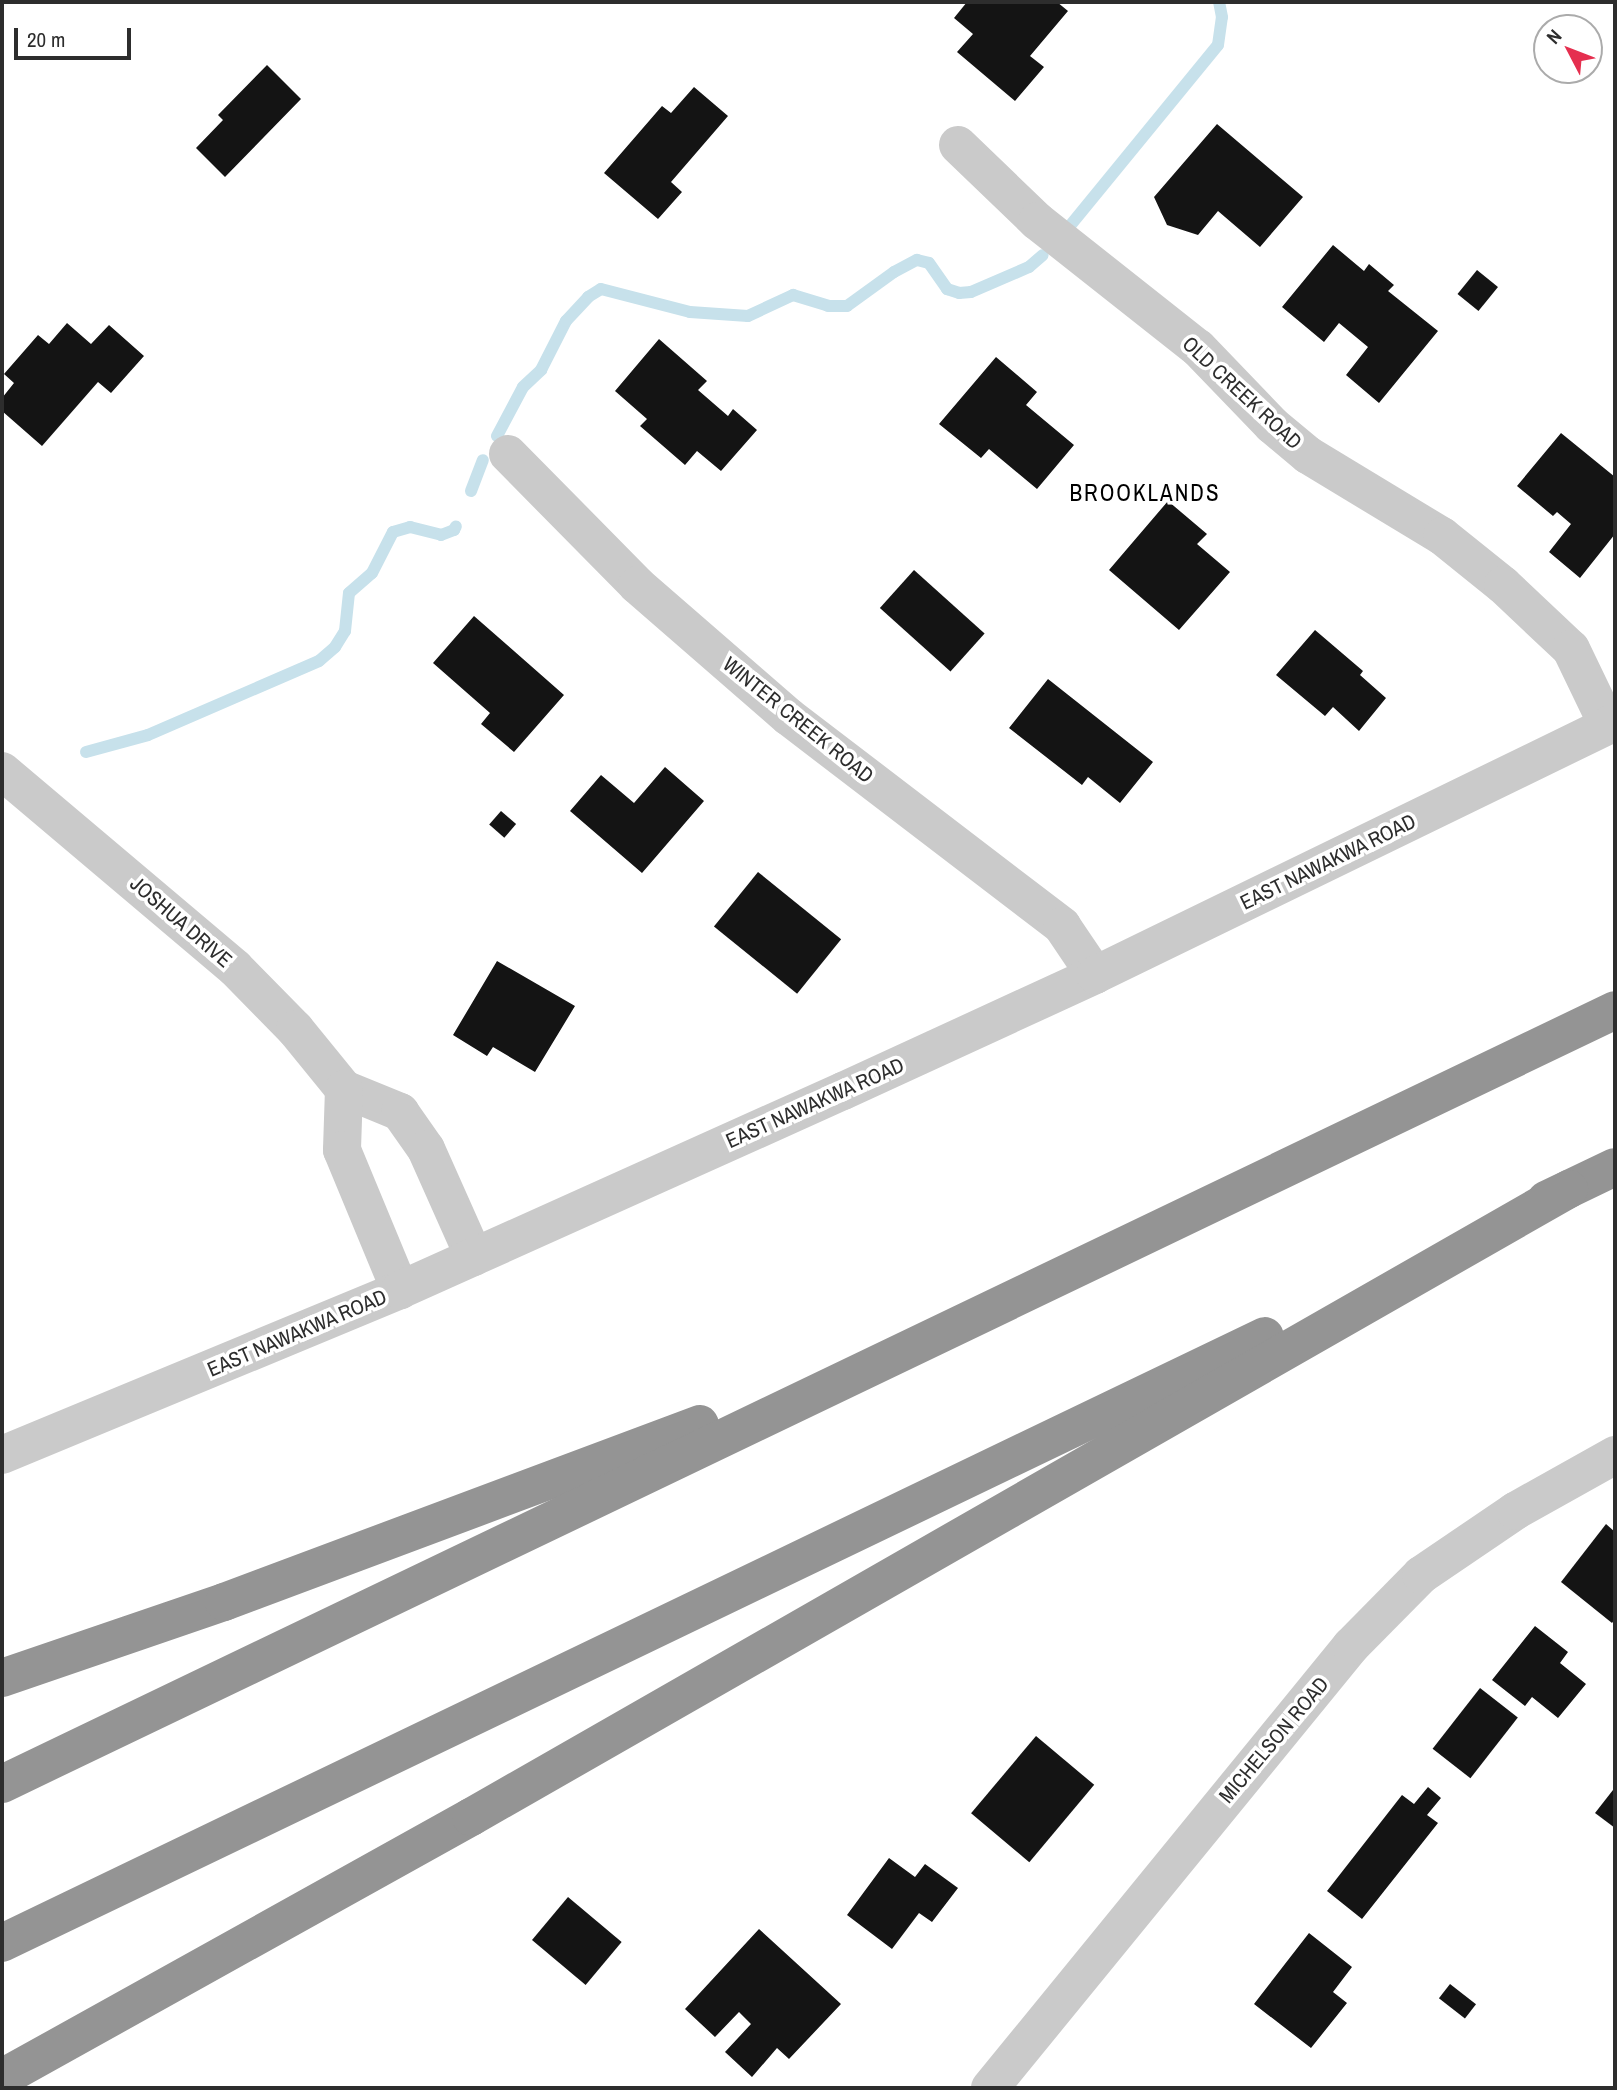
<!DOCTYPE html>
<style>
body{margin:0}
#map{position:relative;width:1617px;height:2090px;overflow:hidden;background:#fff;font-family:"Archivo Narrow",sans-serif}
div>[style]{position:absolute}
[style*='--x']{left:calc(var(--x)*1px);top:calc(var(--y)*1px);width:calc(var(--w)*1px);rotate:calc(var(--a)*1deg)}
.stream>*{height:12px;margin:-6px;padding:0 6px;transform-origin:6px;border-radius:6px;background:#c7e1eb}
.building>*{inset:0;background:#141414;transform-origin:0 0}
.minor>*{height:38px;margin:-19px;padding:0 19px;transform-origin:19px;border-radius:19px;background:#cacaca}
.highway>*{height:38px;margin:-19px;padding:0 19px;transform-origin:19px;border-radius:19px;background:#949494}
span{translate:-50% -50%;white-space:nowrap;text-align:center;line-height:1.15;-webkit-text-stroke:7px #fff;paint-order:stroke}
.street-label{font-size:21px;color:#2d2d2d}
.neighbourhood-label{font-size:23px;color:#000;letter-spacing:2px}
.frame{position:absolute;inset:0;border:4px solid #2d2d2d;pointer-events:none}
.north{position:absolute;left:1533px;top:14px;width:70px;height:70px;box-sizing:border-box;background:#fff;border:2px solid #ababab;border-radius:50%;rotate:312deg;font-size:19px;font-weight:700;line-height:28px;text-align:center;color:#2d2d2d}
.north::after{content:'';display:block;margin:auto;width:24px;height:32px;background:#e52f4f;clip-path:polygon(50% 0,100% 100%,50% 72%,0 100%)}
.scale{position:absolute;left:14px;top:28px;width:117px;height:32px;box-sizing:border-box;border:4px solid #2d2d2d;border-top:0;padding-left:9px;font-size:21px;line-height:24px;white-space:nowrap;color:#2d2d2d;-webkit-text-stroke:5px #fff;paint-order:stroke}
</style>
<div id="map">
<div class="stream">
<i style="--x:1069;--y:227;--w:235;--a:-50.7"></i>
<i style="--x:1218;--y:45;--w:28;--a:-82"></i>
<i style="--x:1222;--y:17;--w:15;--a:-101"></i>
<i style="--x:497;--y:436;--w:55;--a:-62"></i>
<i style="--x:523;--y:387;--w:25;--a:-43"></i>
<i style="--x:541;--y:370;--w:55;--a:-63"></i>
<i style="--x:566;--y:321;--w:33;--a:-47"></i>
<i style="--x:588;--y:297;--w:15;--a:-32"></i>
<i style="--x:601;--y:289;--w:92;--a:14.5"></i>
<i style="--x:690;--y:312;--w:58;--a:3.9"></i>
<i style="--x:748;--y:316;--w:50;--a:-25"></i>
<i style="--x:793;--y:295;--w:37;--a:17"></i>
<i style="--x:828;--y:306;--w:19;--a:0"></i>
<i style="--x:847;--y:306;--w:58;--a:-35.9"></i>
<i style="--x:894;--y:272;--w:26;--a:-28"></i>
<i style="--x:917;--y:260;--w:12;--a:14"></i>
<i style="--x:929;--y:263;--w:32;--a:55"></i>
<i style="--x:947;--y:289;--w:13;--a:18"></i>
<i style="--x:959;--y:293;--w:12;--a:-5"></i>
<i style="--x:971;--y:292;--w:63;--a:-23.3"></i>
<i style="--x:1029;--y:267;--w:18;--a:-41"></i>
<i style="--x:471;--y:491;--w:33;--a:-69"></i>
<i style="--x:86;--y:752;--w:64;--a:-15.3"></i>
<i style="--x:148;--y:735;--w:186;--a:-23.4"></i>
<i style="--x:319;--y:661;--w:21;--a:-41"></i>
<i style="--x:335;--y:647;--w:19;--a:-58"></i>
<i style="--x:345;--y:631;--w:38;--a:-84"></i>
<i style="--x:349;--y:593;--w:30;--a:-41"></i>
<i style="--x:372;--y:573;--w:46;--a:-62.9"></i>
<i style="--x:393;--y:532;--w:18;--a:-16"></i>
<i style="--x:410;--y:527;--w:32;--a:14"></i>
<i style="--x:441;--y:535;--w:14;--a:-21"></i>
<i style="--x:454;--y:530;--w:4;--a:-63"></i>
</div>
<div class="building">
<i style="clip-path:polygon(967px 2px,1057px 2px,1068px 11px,1030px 56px,1044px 67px,1015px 101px,957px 52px,973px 34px,954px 18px)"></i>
<i style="clip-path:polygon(267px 65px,301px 99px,225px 177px,196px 148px,223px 120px,218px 115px)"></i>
<i style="clip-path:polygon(694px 87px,728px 116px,671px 182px,682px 192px,658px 219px,604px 173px,662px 106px,671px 113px)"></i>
<i style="clip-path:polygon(1217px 124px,1303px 197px,1260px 247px,1218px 211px,1198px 235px,1167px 225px,1154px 197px)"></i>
<i style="clip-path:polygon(1333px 245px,1364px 271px,1369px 264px,1394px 285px,1388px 291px,1438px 331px,1379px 403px,1346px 375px,1368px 347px,1339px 323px,1324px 342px,1282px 307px)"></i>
<i style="left:1477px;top:270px;width:27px;height:31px;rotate:39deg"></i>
<i style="clip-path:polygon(67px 323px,91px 344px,109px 325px,144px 356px,111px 393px,98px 382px,42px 446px,2px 411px,2px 398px,14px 383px,4px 374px,38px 335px,49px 344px)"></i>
<i style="clip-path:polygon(659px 339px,707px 381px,698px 390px,728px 416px,733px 409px,757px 430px,721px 471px,697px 451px,685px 465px,640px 426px,647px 419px,615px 391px)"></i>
<i style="clip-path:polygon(996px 357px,1037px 392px,1026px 405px,1074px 445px,1037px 489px,989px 449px,981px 458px,939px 424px)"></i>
<i style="clip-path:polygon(1561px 433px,1615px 477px,1615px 534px,1580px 578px,1549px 552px,1571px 524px,1557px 512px,1553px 516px,1517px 486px)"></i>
<i style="clip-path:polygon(1168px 501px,1207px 534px,1197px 544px,1230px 572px,1179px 630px,1109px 570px)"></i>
<i style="left:914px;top:570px;width:95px;height:51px;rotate:42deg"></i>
<i style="clip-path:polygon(474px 616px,564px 695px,514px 752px,481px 724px,490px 713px,433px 663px)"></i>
<i style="clip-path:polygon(1315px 630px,1363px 671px,1360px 675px,1386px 698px,1359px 731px,1333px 707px,1325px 716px,1276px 675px)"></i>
<i style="clip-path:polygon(1048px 679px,1153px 762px,1120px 803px,1088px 777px,1082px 785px,1009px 728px)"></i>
<i style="clip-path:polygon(665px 767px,704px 801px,642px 873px,570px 811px,601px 775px,634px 803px)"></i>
<i style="left:501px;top:811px;width:20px;height:18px;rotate:41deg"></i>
<i style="left:758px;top:872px;width:107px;height:70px;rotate:39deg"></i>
<i style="clip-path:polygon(497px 961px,575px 1006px,535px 1072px,493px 1047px,487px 1056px,453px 1035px)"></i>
<i style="clip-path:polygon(1606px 1524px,1615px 1532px,1615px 1619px,1612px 1623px,1561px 1582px)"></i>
<i style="clip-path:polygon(1535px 1626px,1568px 1652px,1560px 1663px,1586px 1684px,1558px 1718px,1532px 1697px,1525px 1706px,1492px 1680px)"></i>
<i style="left:1480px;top:1688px;width:48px;height:77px;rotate:38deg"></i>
<i style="left:1036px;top:1736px;width:76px;height:101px;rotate:40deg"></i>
<i style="clip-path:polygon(1428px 1787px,1441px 1798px,1427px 1815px,1438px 1823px,1362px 1919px,1327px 1891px,1402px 1795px,1414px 1804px)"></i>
<i style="clip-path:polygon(1613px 1790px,1615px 1791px,1615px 1828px,1595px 1813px)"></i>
<i style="clip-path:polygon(889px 1858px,915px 1877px,925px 1864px,958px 1888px,932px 1922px,919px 1913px,892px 1949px,847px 1915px)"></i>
<i style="left:568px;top:1897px;width:70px;height:56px;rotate:40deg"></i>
<i style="clip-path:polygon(759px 1929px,841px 2004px,789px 2059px,777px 2048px,752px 2077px,725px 2052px,751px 2024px,739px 2012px,715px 2037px,685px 2009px)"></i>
<i style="clip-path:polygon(1309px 1933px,1352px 1967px,1333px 1992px,1347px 2003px,1311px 2048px,1254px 2004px)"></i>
<i style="left:1450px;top:1984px;width:33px;height:18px;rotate:38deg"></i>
</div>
<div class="minor">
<i style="--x:958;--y:145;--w:110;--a:43.9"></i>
<i style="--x:1037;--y:221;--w:205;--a:38.3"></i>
<i style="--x:1198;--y:348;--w:107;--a:46.1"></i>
<i style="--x:1272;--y:425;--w:47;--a:39.8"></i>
<i style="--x:1308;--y:455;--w:157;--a:31.2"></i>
<i style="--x:1442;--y:536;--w:78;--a:38.8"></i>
<i style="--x:1503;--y:585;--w:93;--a:43.3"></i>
<i style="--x:1571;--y:649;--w:85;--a:64.3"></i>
<i style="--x:508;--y:454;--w:184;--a:45.4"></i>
<i style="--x:637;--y:585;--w:201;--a:41"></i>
<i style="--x:789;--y:717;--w:344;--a:37.4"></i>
<i style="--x:1062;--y:926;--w:59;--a:56"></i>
<i style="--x:2;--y:771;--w:305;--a:40.2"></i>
<i style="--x:235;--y:968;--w:86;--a:45.5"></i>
<i style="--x:295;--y:1029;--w:77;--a:50.8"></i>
<i style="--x:344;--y:1089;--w:61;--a:22.3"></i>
<i style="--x:400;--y:1112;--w:45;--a:54.9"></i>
<i style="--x:426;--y:1149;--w:118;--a:66"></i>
<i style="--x:344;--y:1089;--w:61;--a:91.9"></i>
<i style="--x:342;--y:1150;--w:152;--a:67.5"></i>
<i style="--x:2;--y:1455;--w:431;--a:-22.5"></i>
<i style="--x:400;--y:1290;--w:486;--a:-24.2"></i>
<i style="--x:843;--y:1091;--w:277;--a:-24.7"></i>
<i style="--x:1095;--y:975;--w:578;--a:-25.94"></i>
<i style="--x:990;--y:2088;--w:571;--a:-50.76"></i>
<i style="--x:1351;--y:1646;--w:100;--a:-45.4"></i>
<i style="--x:1421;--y:1575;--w:114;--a:-34.2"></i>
<i style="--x:1515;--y:1511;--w:115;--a:-29.2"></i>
</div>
<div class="highway">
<i style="--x:1546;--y:1200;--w:76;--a:-25.6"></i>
<i style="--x:2;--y:1678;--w:235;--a:-18.9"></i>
<i style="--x:224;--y:1602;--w:508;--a:-20.5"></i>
<i style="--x:2;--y:1784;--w:1789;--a:-25.63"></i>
<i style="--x:2;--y:1943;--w:1401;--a:-25.67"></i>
<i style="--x:2;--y:2078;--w:537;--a:-29.1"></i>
<i style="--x:471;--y:1817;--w:1265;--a:-29.77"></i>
</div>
<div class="street-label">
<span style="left:1242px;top:393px;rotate:43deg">OLD CREEK ROAD</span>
<span style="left:798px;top:720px;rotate:39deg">WINTER CREEK ROAD</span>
<span style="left:1328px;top:862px;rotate:-26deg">EAST NAWAKWA ROAD</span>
<span style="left:181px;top:922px;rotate:41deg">JOSHUA DRIVE</span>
<span style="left:815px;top:1103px;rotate:-24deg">EAST NAWAKWA ROAD</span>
<span style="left:297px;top:1333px;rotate:-23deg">EAST NAWAKWA ROAD</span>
<span style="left:1274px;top:1740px;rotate:-50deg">MICHELSON ROAD</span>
</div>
<div class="neighbourhood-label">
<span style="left:1145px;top:493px">BROOKLANDS</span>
</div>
<div class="frame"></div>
<div class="north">N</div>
<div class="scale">20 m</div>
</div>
